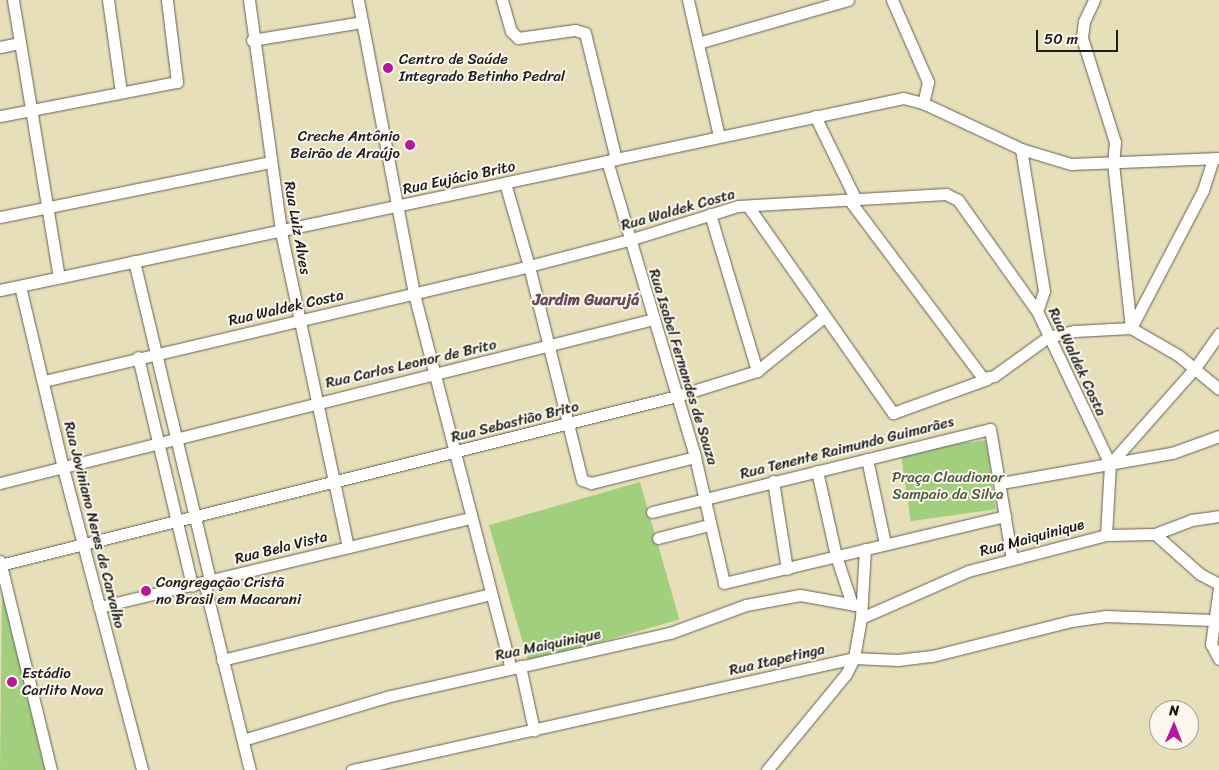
<!DOCTYPE html>
<meta charset="utf-8">
<style>
body{margin:0}
#map{position:relative;width:1219px;height:770px;overflow:hidden;background:#e7dfb9;font-family:Sriracha,sans-serif}
div>[style]{position:absolute}
[style*='--x']{left:calc(var(--x)*1px);top:calc(var(--y)*1px);width:calc(var(--w)*1px);rotate:calc(var(--a)*1deg)}
.green>*{inset:0;background:#a2cf7d;transform-origin:0 0}
.roads{filter:drop-shadow(0 0 1px #636053) drop-shadow(0 0 1px #636053)}
.minor>*{height:11px;margin:-5.5px;padding:0 5.5px;transform-origin:5.5px;border-radius:5.5px;background:#fff}
.dots>*{width:14px;height:14px;translate:-50% -50%;box-sizing:border-box;border:2px solid #fbf7ec;border-radius:50%}
span{translate:-50% -50%;white-space:nowrap;text-align:center;line-height:1.15;-webkit-text-stroke:4px #fbf7ec;paint-order:stroke}
.poi-label{font-size:15px;color:#1c1c1c}
.left{translate:0 -50%;text-align:left}
.right{translate:-100% -50%;text-align:right}
.street-label{font-size:15px;color:#1c1c1c}
.park-label{font-size:15px;color:#4b5b3e}
.neighbourhood-label{font-size:16px;color:#684b58;font-weight:700}
.north{position:absolute;left:1149px;top:700px;width:50px;height:50px;box-sizing:border-box;background:#fbf7ec;border:1px solid #a29f99;border-radius:50%;rotate:1deg;font-size:14px;font-weight:700;line-height:20px;text-align:center;color:#1c1c1c}
.north::after{content:'';display:block;margin:auto;width:18px;height:22px;background:#b5179e;clip-path:polygon(50% 0,100% 100%,50% 72%,0 100%)}
.scale{position:absolute;left:1036px;top:30px;width:82px;height:22px;box-sizing:border-box;border:2px solid #1c1c1c;border-top:0;padding-left:6px;font-size:15px;line-height:18px;white-space:nowrap;color:#1c1c1c;-webkit-text-stroke:4px #fbf7ec;paint-order:stroke}
</style>
<div id="map">
<div class="green">
<i style="left:986px;top:440px;width:70px;height:86px;rotate:82deg"></i>
<i style="left:640px;top:482px;width:143px;height:157px;rotate:74deg"></i>
<i style="clip-path:polygon(2px 593px,45px 770px,0 770px)"></i>
</div>
<div class="roads">
<div class="minor">
<i style="--x:13;--y:0;--w:281;--a:80.6"></i>
<i style="--x:108;--y:0;--w:93;--a:82"></i>
<i style="--x:249;--y:0;--w:234;--a:82.1"></i>
<i style="--x:281;--y:232;--w:322;--a:78"></i>
<i style="--x:358;--y:0;--w:299;--a:79.2"></i>
<i style="--x:414;--y:294;--w:386;--a:75.5"></i>
<i style="--x:502;--y:0;--w:32;--a:74"></i>
<i style="--x:511;--y:31;--w:10;--a:45"></i>
<i style="--x:518;--y:38;--w:58;--a:-8"></i>
<i style="--x:575;--y:30;--w:10;--a:17"></i>
<i style="--x:585;--y:33;--w:130;--a:76.2"></i>
<i style="--x:688;--y:0;--w:140;--a:77.2"></i>
<i style="--x:892;--y:0;--w:90;--a:66.3"></i>
<i style="--x:928;--y:82;--w:22;--a:103"></i>
<i style="--x:1094;--y:0;--w:23;--a:115"></i>
<i style="--x:1084;--y:21;--w:17;--a:97"></i>
<i style="--x:1082;--y:38;--w:109;--a:72.4"></i>
<i style="--x:1115;--y:142;--w:21;--a:95"></i>
<i style="--x:1113;--y:163;--w:166;--a:83.8"></i>
<i style="--x:252;--y:40;--w:111;--a:-9.3"></i>
<i style="--x:698;--y:43;--w:156;--a:-16"></i>
<i style="--x:0;--y:47;--w:19;--a:-12"></i>
<i style="--x:0;--y:116;--w:180;--a:-10.9"></i>
<i style="--x:177;--y:82;--w:83;--a:-97"></i>
<i style="--x:815;--y:116;--w:93;--a:64"></i>
<i style="--x:1021;--y:149;--w:144;--a:80.8"></i>
<i style="--x:1044;--y:291;--w:21;--a:109"></i>
<i style="--x:607;--y:161;--w:309;--a:73.4"></i>
<i style="--x:695;--y:457;--w:129;--a:77"></i>
<i style="--x:724;--y:583;--w:289;--a:-13.4"></i>
<i style="--x:505;--y:183;--w:86;--a:73.9"></i>
<i style="--x:529;--y:266;--w:220;--a:76.1"></i>
<i style="--x:582;--y:480;--w:9;--a:18"></i>
<i style="--x:591;--y:483;--w:107;--a:-14"></i>
<i style="--x:850;--y:201;--w:221;--a:53.1"></i>
<i style="--x:983;--y:378;--w:11;--a:-10"></i>
<i style="--x:994;--y:376;--w:67;--a:-35.8"></i>
<i style="--x:1048;--y:337;--w:28;--a:-13"></i>
<i style="--x:1075;--y:331;--w:56;--a:-3.1"></i>
<i style="--x:1131;--y:328;--w:54;--a:29.9"></i>
<i style="--x:1178;--y:355;--w:53;--a:39.7"></i>
<i style="--x:748;--y:206;--w:253;--a:55"></i>
<i style="--x:893;--y:413;--w:100;--a:-19.9"></i>
<i style="--x:710;--y:214;--w:164;--a:73.3"></i>
<i style="--x:0;--y:217;--w:276;--a:-11.5"></i>
<i style="--x:134;--y:261;--w:329;--a:76.6"></i>
<i style="--x:20;--y:286;--w:187;--a:76.7"></i>
<i style="--x:63;--y:468;--w:312;--a:75.3"></i>
<i style="--x:0;--y:290;--w:923;--a:-12"></i>
<i style="--x:903;--y:98;--w:21;--a:14"></i>
<i style="--x:923;--y:103;--w:108;--a:25.1"></i>
<i style="--x:1021;--y:149;--w:52;--a:16.7"></i>
<i style="--x:1071;--y:164;--w:148;--a:-2.3"></i>
<i style="--x:1131;--y:328;--w:156;--a:-62.4"></i>
<i style="--x:1203;--y:190;--w:33;--a:-72"></i>
<i style="--x:138;--y:357;--w:235;--a:76.7"></i>
<i style="--x:44;--y:381;--w:498;--a:-13.3"></i>
<i style="--x:529;--y:266;--w:103;--a:-14.6"></i>
<i style="--x:629;--y:240;--w:114;--a:-17.3"></i>
<i style="--x:738;--y:206;--w:208;--a:-3.3"></i>
<i style="--x:946;--y:194;--w:13;--a:27"></i>
<i style="--x:958;--y:200;--w:136;--a:54.6"></i>
<i style="--x:1037;--y:311;--w:170;--a:64.5"></i>
<i style="--x:1110;--y:464;--w:71;--a:93.2"></i>
<i style="--x:867;--y:459;--w:87;--a:78"></i>
<i style="--x:1110;--y:464;--w:128;--a:-48.5"></i>
<i style="--x:1195;--y:368;--w:42;--a:-54.8"></i>
<i style="--x:817;--y:471;--w:87;--a:77.4"></i>
<i style="--x:836;--y:556;--w:51;--a:71.6"></i>
<i style="--x:773;--y:481;--w:89;--a:81"></i>
<i style="--x:0;--y:483;--w:674;--a:-14.08"></i>
<i style="--x:1001;--y:483;--w:174;--a:-10"></i>
<i style="--x:1172;--y:453;--w:50;--a:-19.9"></i>
<i style="--x:652;--y:512;--w:348;--a:-13.8"></i>
<i style="--x:990;--y:429;--w:132;--a:80.4"></i>
<i style="--x:1155;--y:534;--w:60;--a:41.6"></i>
<i style="--x:1200;--y:574;--w:21;--a:28"></i>
<i style="--x:658;--y:538;--w:53;--a:-14.3"></i>
<i style="--x:0;--y:561;--w:215;--a:76.3"></i>
<i style="--x:0;--y:565;--w:698;--a:-14.02"></i>
<i style="--x:677;--y:396;--w:84;--a:-17.4"></i>
<i style="--x:757;--y:371;--w:86;--a:-38.9"></i>
<i style="--x:204;--y:582;--w:194;--a:76.3"></i>
<i style="--x:1219;--y:588;--w:57;--a:98.1"></i>
<i style="--x:1211;--y:644;--w:17;--a:62"></i>
<i style="--x:99;--y:607;--w:381;--a:-13.5"></i>
<i style="--x:861;--y:618;--w:117;--a:-23.7"></i>
<i style="--x:968;--y:571;--w:143;--a:-14.6"></i>
<i style="--x:1106;--y:535;--w:49;--a:-1.2"></i>
<i style="--x:1155;--y:534;--w:39;--a:-21"></i>
<i style="--x:1191;--y:520;--w:28;--a:-8"></i>
<i style="--x:222;--y:660;--w:276;--a:-13.8"></i>
<i style="--x:520;--y:666;--w:66;--a:77.7"></i>
<i style="--x:243;--y:740;--w:153;--a:-16.7"></i>
<i style="--x:390;--y:696;--w:287;--a:-12.7"></i>
<i style="--x:670;--y:633;--w:81;--a:-20.2"></i>
<i style="--x:746;--y:605;--w:55;--a:-10.5"></i>
<i style="--x:800;--y:595;--w:62;--a:10.2"></i>
<i style="--x:352;--y:770;--w:514;--a:-12.58"></i>
<i style="--x:854;--y:658;--w:44;--a:2.6"></i>
<i style="--x:898;--y:660;--w:34;--a:-7"></i>
<i style="--x:932;--y:656;--w:143;--a:-14.1"></i>
<i style="--x:1071;--y:621;--w:34;--a:-8"></i>
<i style="--x:1105;--y:616;--w:107;--a:2.1"></i>
<i style="--x:767;--y:770;--w:124;--a:-50.5"></i>
<i style="--x:846;--y:674;--w:18;--a:-63"></i>
<i style="--x:854;--y:658;--w:41;--a:-80.1"></i>
<i style="--x:861;--y:618;--w:69;--a:-86.7"></i>
</div>
</div>
<div class="dots">
<i style="left:388px;top:68px;background:#b5179e"></i>
<i style="left:410px;top:145px;background:#b5179e"></i>
<i style="left:146px;top:591px;background:#b5179e"></i>
<i style="left:12px;top:682px;background:#b5179e"></i>
</div>
<div class="poi-label">
<span class="left" style="left:399px;top:68px">Centro de Saúde<br>Integrado Betinho Pedral</span>
<span class="right" style="left:400px;top:145px">Creche Antônio<br>Beirão de Araújo</span>
<span class="left" style="left:156px;top:591px">Congregação Cristã<br>no Brasil em Macarani</span>
<span class="left" style="left:22px;top:682px">Estádio<br>Carlito Nova</span>
</div>
<div class="street-label">
<span style="left:459px;top:178px;rotate:-12deg">Rua Eujácio Brito</span>
<span style="left:678px;top:210px;rotate:-16deg">Rua Waldek Costa</span>
<span style="left:297px;top:228px;rotate:80deg">Rua Luiz Alves</span>
<span style="left:286px;top:308px;rotate:-13deg">Rua Waldek Costa</span>
<span style="left:1077px;top:362px;rotate:65deg">Rua Waldek Costa</span>
<span style="left:411px;top:364px;rotate:-13deg">Rua Carlos Leonor de Brito</span>
<span style="left:683px;top:367px;rotate:73deg">Rua Isabel Fernandes de Souza</span>
<span style="left:515px;top:422px;rotate:-14deg">Rua Sebastião Brito</span>
<span style="left:847px;top:448px;rotate:-14deg">Rua Tenente Raimundo Guimarães</span>
<span style="left:94px;top:525px;rotate:76deg">Rua Joviniano Neres de Carvalho</span>
<span style="left:1032px;top:538px;rotate:-15deg">Rua Maiquinique</span>
<span style="left:281px;top:548px;rotate:-14deg">Rua Bela Vista</span>
<span style="left:548px;top:645px;rotate:-12deg">Rua Maiquinique</span>
<span style="left:777px;top:660px;rotate:-13deg">Rua Itapetinga</span>
</div>
<div class="park-label">
<span style="left:948px;top:486px">Praça Claudionor<br>Sampaio da Silva</span>
</div>
<div class="neighbourhood-label">
<span style="left:586px;top:300px">Jardim Guarujá</span>
</div>
<div class="north">N</div>
<div class="scale">50 m</div>
</div>
